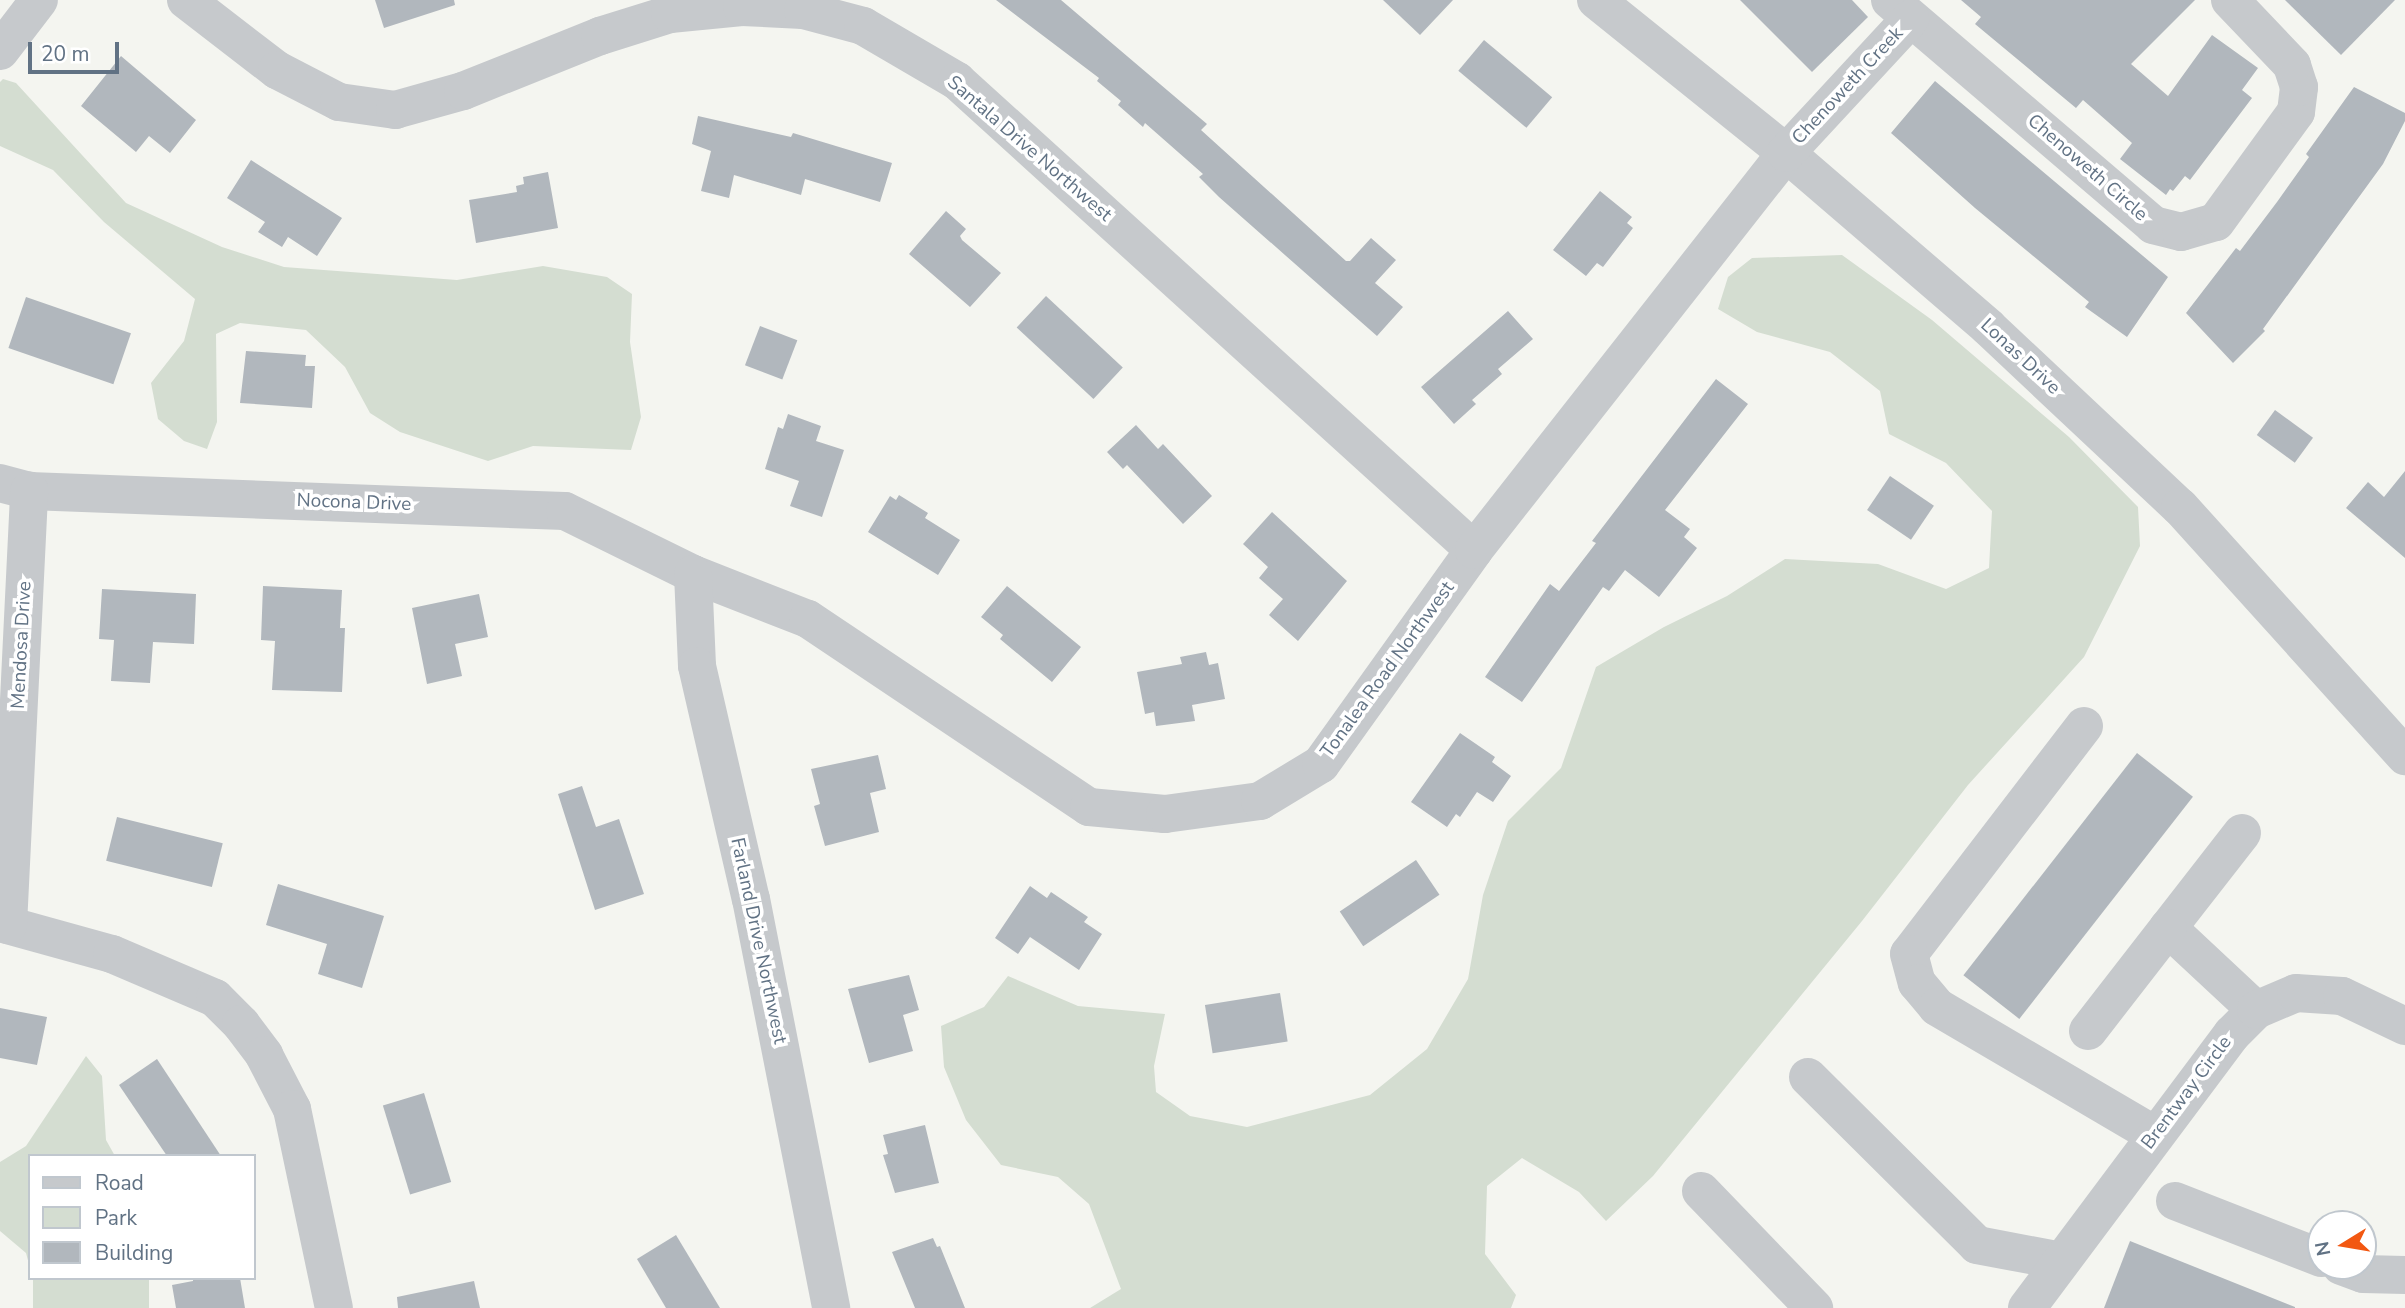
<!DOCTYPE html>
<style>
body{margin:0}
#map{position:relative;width:2405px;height:1308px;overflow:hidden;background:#f4f5f0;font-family:"Nunito Sans",sans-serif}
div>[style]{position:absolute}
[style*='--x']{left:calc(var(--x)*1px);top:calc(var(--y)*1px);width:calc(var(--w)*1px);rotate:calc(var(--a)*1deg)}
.green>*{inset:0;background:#d4ddd1;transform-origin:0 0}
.building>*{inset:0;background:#b1b7bd;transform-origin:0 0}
.minor>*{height:38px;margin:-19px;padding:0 19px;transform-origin:19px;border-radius:19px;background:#c6c9cc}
span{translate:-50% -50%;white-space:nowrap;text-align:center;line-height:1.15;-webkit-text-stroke:7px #fff;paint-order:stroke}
.street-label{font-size:19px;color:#617284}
.legend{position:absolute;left:28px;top:1154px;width:228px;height:126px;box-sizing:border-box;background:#fff;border:2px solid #c0c7ce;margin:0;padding:9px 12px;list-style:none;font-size:21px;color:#617284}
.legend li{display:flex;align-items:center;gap:14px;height:35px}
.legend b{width:35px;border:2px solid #c0c7ce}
.north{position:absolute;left:2307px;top:1210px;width:70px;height:70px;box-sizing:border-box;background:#fff;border:2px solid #c0c7ce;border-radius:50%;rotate:259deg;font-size:19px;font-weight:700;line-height:28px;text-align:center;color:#617284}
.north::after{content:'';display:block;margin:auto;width:24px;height:32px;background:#f25812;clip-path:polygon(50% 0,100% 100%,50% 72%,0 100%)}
.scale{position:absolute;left:28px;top:42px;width:91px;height:32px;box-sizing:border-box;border:4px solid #617284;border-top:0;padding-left:9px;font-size:21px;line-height:24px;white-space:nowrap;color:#617284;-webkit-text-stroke:5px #fff;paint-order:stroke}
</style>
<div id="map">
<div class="green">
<i style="clip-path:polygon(3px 79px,16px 83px,126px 203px,222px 247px,284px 267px,457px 280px,543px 266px,607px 277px,632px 294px,630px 342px,641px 417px,631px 450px,533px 446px,488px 461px,400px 432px,370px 413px,345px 367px,306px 330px,240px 323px,216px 334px,217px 422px,207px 449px,184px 441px,158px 419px,151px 383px,184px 341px,195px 299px,104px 222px,53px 170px,0 146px,0 82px)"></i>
<i style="clip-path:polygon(1842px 255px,1932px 320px,2069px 437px,2138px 507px,2140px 546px,2084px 657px,1968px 785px,1862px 921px,1653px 1176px,1606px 1221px,1579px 1192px,1522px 1158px,1487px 1186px,1485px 1254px,1516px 1295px,1511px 1308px,1090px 1308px,1121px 1289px,1089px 1204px,1058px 1177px,1001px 1165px,966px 1120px,944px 1067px,941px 1026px,984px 1007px,1008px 976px,1078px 1006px,1165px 1014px,1154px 1066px,1156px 1092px,1190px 1116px,1247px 1127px,1370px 1095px,1427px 1049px,1468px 979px,1483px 895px,1508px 821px,1561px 768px,1596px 667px,1664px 627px,1727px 596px,1785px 559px,1878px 564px,1946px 589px,1989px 568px,1992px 511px,1946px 463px,1889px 434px,1880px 391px,1830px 352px,1757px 332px,1718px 309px,1728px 277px,1752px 258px)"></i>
<i style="clip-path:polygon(86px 1056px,102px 1076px,106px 1140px,115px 1156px,30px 1156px,30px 1268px,26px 1253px,0 1231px,0 1162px,26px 1146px)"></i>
<i style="left:33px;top:1278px;width:116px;height:31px"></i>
</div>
<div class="building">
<i style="clip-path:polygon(375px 0,454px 0,455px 5px,384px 28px)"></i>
<i style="clip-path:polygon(996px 0,1061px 0,1207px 124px,1201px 130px,1346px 261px,1350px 261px,1371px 238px,1396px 260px,1375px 283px,1403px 307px,1377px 336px,1219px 197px,1199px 177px,1203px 174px,1145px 123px,1143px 127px,1118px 105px,1121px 101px,1097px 81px,1099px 78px)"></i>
<i style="clip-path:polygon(1383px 0,1453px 0,1420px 35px)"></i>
<i style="clip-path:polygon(1740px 0,1852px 0,1868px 17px,1812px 72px)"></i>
<i style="clip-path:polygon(1961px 0,2195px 0,2131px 64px,2168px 96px,2212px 35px,2258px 68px,2242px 90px,2252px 98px,2190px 180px,2185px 176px,2173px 191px,2170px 189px,2166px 195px,2120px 159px,2132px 143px,2083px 100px,2076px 108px,1975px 24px,1981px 17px)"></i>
<i style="clip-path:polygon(2285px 0,2395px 0,2341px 55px)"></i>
<i style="left:1484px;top:40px;width:89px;height:40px;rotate:40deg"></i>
<i style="clip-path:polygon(121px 56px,196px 120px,170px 153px,149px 136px,136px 152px,81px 106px)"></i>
<i style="clip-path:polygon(1935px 81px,2168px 277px,2127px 337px,2085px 307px,2089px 302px,1975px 208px,1891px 133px)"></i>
<i style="clip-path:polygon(2354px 87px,2405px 113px,2405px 121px,2383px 164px,2263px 329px,2265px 331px,2233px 363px,2186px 313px,2236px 248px,2240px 251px,2277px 202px,2309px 157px,2306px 154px)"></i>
<i style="clip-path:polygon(698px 116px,791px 137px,793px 133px,892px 163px,880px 202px,805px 179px,801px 195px,734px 175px,729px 198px,701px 191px,711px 151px,692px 144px)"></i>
<i style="clip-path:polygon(251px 160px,342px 218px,317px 256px,288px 237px,282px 247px,258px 232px,265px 222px,227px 198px)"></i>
<i style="clip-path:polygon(548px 172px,558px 228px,476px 243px,469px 200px,517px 192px,516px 186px,524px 184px,523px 177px)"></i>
<i style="clip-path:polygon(1600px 191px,1632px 217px,1627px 223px,1633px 228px,1603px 267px,1597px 263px,1586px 276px,1553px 250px)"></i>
<i style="clip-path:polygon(946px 211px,966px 229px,960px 236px,962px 240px,1001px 273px,970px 307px,909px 254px)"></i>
<i style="left:1046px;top:296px;width:105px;height:43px;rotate:43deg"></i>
<i style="left:26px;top:297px;width:111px;height:54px;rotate:19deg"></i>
<i style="clip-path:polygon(1508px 311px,1533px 339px,1498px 369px,1502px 374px,1472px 400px,1476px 404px,1454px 424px,1421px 387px)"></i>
<i style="left:760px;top:326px;width:40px;height:42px;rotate:21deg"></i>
<i style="clip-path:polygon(246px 351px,306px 355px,305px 366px,315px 366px,312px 408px,240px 403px)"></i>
<i style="clip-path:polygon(1716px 379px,1748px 404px,1665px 510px,1690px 529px,1684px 537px,1697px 548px,1659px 597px,1625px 570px,1609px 591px,1603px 587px,1522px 702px,1485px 677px,1550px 584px,1559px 591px,1596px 543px,1592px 541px)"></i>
<i style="left:2275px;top:410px;width:47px;height:31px;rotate:36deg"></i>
<i style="clip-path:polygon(788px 414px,821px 426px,816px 441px,844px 450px,822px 517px,790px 506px,799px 481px,765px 469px,778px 427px,783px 429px)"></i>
<i style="clip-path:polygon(1136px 425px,1158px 449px,1163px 444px,1212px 496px,1183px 524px,1127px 465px,1123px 469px,1107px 452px)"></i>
<i style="clip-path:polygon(2405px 471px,2405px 558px,2346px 508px,2368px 482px,2384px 497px)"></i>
<i style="left:1890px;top:476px;width:53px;height:41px;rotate:34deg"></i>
<i style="clip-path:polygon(899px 495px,928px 513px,925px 518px,960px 540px,938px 575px,868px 532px,890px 496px,896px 500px)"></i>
<i style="clip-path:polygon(1272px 512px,1347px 581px,1298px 641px,1269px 615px,1283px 599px,1259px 578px,1268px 567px,1243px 544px)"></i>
<i style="clip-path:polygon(263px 586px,342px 590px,340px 628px,345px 628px,342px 692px,272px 690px,275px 641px,261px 640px)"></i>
<i style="clip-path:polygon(1007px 586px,1081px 647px,1052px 682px,1000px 639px,1003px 635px,981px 617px)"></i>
<i style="clip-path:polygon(102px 589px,196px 594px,194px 644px,153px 642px,150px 683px,111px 681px,114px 640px,99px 639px)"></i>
<i style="clip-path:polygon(479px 594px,488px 637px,455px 644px,462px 676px,427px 684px,412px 608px)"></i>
<i style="clip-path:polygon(1206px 652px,1209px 665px,1218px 663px,1225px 699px,1192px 705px,1195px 721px,1156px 726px,1154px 712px,1145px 714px,1137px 672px,1182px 664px,1180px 657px)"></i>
<i style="clip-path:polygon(1460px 733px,1495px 757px,1492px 762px,1511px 776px,1493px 802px,1477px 792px,1460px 817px,1456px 814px,1447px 827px,1411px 802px)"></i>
<i style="left:2137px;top:753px;width:71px;height:282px;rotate:38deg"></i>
<i style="clip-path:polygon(878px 755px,886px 789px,870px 793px,879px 832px,825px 846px,814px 806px,820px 804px,811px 769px)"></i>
<i style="clip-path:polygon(582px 786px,596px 827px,619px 819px,644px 894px,595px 910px,558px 794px)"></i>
<i style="left:117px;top:817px;width:109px;height:45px;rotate:14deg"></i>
<i style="left:1416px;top:860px;width:42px;height:92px;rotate:56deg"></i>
<i style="clip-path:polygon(278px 884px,384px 916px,362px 988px,318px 974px,327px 944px,266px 925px)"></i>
<i style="clip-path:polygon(1030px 886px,1047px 898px,1051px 892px,1088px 917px,1084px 922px,1102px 934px,1079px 970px,1030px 937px,1018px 954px,995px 938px)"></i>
<i style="clip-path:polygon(909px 975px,919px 1010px,903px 1015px,913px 1051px,869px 1063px,848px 989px)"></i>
<i style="left:1280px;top:993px;width:49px;height:76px;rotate:81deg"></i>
<i style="clip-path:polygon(0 1008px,47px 1017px,37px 1065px,0 1058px)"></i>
<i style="clip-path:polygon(157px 1059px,221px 1156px,167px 1156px,119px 1085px)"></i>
<i style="left:424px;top:1093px;width:93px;height:43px;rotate:73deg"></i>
<i style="clip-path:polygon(925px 1125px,939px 1183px,895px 1193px,883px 1155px,888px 1154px,883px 1135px)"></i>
<i style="clip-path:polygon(676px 1235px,720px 1308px,666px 1308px,637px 1259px)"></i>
<i style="clip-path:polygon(933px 1238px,937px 1247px,940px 1246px,965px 1308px,915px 1308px,892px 1252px)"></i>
<i style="clip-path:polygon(2130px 1241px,2295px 1307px,2295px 1308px,2104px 1308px)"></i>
<i style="clip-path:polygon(193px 1278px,240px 1278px,245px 1308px,176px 1308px,172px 1285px,193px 1281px)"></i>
<i style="clip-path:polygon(474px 1281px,480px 1308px,398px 1308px,397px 1297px)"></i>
</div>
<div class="minor">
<i style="--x:186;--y:0;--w:115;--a:37.6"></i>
<i style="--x:277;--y:70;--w:70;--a:27.3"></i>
<i style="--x:339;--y:102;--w:57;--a:8.1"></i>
<i style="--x:395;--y:110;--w:71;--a:-15.6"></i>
<i style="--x:463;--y:91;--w:148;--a:-21.9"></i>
<i style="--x:600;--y:36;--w:73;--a:-17.4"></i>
<i style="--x:670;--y:14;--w:72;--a:-5.6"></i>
<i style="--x:742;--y:7;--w:61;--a:2.8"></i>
<i style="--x:803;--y:10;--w:62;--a:14.9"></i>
<i style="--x:863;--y:26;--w:109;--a:30.3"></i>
<i style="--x:957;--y:81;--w:698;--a:42.21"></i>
<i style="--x:1596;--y:0;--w:244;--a:38.8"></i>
<i style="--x:1786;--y:153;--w:267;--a:40.7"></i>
<i style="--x:1988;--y:327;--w:263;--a:43.2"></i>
<i style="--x:2180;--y:507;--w:336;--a:47.9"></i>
<i style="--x:1890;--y:0;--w:346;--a:40.5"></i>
<i style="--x:2153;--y:225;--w:29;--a:14"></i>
<i style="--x:2181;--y:232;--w:36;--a:-16"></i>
<i style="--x:2216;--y:222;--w:136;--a:-54"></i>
<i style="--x:2296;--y:112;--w:25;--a:-83"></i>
<i style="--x:2299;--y:87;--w:23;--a:-108"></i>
<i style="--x:2292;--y:65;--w:90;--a:-133.6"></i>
<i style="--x:0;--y:51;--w:64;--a:-52.6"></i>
<i style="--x:0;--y:483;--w:30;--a:15"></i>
<i style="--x:29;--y:491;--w:536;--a:2.14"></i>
<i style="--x:565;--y:511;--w:143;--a:26.2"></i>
<i style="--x:693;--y:574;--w:123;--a:21.4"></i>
<i style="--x:808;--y:619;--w:338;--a:33.8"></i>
<i style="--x:1089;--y:807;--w:76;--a:5.3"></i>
<i style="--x:1165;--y:814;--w:96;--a:-7.8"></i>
<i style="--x:1260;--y:801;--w:71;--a:-31.2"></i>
<i style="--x:1321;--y:764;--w:263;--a:-54.4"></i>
<i style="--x:1474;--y:550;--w:505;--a:-51.84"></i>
<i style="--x:1786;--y:153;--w:183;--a:-47.2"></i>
<i style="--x:693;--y:574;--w:92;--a:87.5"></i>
<i style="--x:697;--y:666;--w:239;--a:77"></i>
<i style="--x:751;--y:899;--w:417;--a:78.9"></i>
<i style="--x:2084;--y:726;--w:287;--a:127.5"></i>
<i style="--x:1909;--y:954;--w:30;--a:75"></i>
<i style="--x:1917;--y:983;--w:31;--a:50"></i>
<i style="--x:1937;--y:1007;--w:253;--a:30.4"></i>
<i style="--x:2242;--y:833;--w:120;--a:127.9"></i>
<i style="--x:2168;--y:928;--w:120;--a:43"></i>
<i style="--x:0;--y:923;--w:116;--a:15.5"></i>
<i style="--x:112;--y:954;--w:112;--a:23.1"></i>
<i style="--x:215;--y:998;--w:37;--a:45"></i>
<i style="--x:241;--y:1024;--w:39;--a:53"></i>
<i style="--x:264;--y:1055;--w:61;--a:62.6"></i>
<i style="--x:292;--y:1109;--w:203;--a:78.1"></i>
<i style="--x:8;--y:925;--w:435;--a:-87.2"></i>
<i style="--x:2088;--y:1031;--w:130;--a:-52.2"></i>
<i style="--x:1808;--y:1077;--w:238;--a:44.8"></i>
<i style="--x:1977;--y:1245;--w:86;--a:10.7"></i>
<i style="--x:1701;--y:1191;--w:163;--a:46"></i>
<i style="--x:2175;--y:1201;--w:157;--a:21.3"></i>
<i style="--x:2341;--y:1266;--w:23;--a:20"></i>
<i style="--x:2363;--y:1274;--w:42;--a:1.4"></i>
<i style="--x:2027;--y:1308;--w:342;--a:-53.2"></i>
<i style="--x:2232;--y:1034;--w:34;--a:-45"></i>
<i style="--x:2256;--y:1010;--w:43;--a:-23"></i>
<i style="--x:2296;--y:993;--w:46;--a:3.7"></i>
<i style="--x:2342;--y:996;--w:70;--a:25.5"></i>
</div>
<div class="street-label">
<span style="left:1848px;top:86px;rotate:-47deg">Chenoweth Creek</span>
<span style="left:1029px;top:149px;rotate:41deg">Santala Drive Northwest</span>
<span style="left:2087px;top:168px;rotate:41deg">Chenoweth Circle</span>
<span style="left:2020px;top:357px;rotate:43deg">Lonas Drive</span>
<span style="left:354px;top:503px;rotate:2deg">Nocona Drive</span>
<span style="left:22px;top:645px;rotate:-87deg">Mendosa Drive</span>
<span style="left:1388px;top:670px;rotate:-54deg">Tonalea Road Northwest</span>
<span style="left:758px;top:941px;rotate:78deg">Farland Drive Northwest</span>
<span style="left:2187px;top:1093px;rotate:-53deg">Brentway Circle</span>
</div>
<ul class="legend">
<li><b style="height:9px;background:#c6c9cc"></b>Road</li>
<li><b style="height:19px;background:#d4ddd1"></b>Park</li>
<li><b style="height:19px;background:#b1b7bd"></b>Building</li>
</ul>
<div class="north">N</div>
<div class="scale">20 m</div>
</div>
